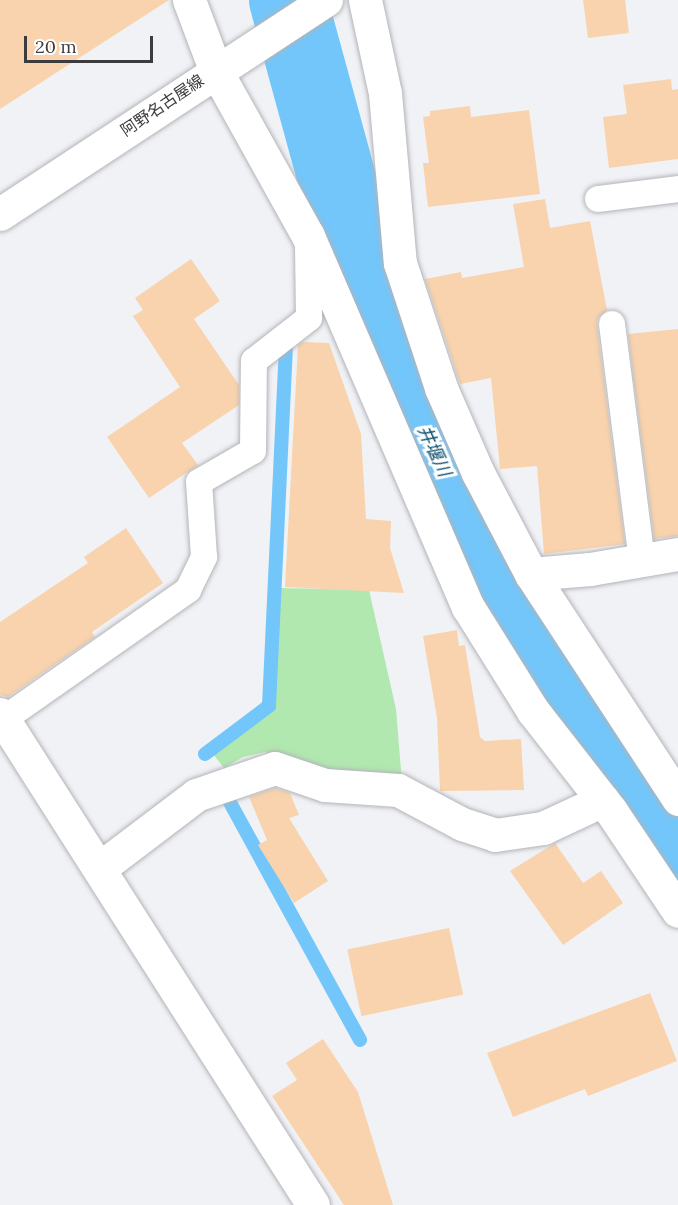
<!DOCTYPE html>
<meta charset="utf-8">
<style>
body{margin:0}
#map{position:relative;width:678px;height:1205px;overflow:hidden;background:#f1f2f6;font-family:Lora,"Noto Sans JP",serif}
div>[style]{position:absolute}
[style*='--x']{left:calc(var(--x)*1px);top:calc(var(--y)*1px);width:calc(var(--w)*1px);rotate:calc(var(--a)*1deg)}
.green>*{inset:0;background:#b1e8af}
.stream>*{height:14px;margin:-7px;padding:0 7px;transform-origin:7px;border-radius:7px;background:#72c6fa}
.river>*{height:78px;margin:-39px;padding:0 39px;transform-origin:39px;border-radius:39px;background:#72c6fa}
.building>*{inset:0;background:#f9d3ad;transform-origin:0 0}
.roads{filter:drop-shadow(0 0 2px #b3b4b9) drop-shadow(0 0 2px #b3b4b9)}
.lane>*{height:26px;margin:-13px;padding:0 13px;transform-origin:13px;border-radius:13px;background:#fff}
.street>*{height:33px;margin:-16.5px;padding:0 16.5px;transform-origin:16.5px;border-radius:16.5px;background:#fff}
.secondary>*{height:33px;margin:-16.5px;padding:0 16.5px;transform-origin:16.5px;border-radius:16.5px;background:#fff}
span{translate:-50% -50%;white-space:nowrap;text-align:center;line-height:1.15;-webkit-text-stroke:6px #fff;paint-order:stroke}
.street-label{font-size:16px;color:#3c3c3e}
.water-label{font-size:18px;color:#0a4e70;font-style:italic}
.scale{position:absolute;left:24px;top:36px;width:129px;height:27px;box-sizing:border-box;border:3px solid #3c3c3e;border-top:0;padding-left:8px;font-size:18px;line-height:21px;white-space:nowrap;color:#3c3c3e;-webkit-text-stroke:4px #fff;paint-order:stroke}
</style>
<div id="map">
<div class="green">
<i style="clip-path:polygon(280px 588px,369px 590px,396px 709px,402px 782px,336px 773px,265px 752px,243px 757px,224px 768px,213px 754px,274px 711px)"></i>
</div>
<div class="stream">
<i style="--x:205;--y:754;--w:80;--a:-36.9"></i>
<i style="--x:269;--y:706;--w:365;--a:-87.3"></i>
<i style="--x:227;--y:797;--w:277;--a:61.3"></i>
</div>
<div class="river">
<i style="--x:288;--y:0;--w:251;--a:74.7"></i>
<i style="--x:354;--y:242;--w:124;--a:72.1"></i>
<i style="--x:392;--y:360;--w:280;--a:64.9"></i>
<i style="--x:511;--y:614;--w:294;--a:55.4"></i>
</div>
<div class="building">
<i style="clip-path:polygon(0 0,169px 0,0 109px)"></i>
<i style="clip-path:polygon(583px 0,625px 0,629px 33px,588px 38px)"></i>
<i style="clip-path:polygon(671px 79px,672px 90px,678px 89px,678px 159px,609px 168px,603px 117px,627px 114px,623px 85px)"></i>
<i style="clip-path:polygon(470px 106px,471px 117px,529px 110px,540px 194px,428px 207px,423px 163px,429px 163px,423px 117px,430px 116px,430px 111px)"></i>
<i style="clip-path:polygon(545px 199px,550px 228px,590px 221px,607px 310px,598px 318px,597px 326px,625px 544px,544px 554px,537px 466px,500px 469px,491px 378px,460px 384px,425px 279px,461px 272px,462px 278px,524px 267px,513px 204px)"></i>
<i style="clip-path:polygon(191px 259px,220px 301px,194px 319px,239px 385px,239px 405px,182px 443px,198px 465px,149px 498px,107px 437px,180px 387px,133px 316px,143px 310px,135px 298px)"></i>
<i style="clip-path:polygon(678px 329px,678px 536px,654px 539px,628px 334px)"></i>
<i style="clip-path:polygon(303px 342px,329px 343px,361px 434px,366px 519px,391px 521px,390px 548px,404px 593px,285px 587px,298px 345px)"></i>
<i style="clip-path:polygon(126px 528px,163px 583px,92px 632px,95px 637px,44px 672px,8px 697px,0 695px,0 622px,88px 563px,84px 557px)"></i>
<i style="clip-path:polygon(457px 630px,459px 646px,465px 645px,480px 737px,485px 741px,521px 739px,524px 790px,440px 791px,437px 718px,423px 636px)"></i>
<i style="clip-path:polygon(275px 788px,290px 793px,299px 815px,289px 818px,328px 881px,294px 903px,258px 845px,267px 840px,249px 797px)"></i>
<i style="clip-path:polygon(555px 843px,583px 883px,601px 871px,623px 903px,563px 945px,510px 871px)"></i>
<i style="left:449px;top:928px;width:68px;height:104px;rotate:78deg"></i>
<i style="clip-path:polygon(650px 993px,677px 1061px,588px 1096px,585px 1089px,513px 1117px,487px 1053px)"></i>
<i style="clip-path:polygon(323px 1039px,358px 1092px,393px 1205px,344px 1205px,272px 1096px,297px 1080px,286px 1063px)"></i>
</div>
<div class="roads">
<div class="lane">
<i style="--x:598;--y:199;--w:81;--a:-7.1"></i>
<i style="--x:612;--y:324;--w:238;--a:82.8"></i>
<i style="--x:4;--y:719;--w:225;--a:-35"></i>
<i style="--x:188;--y:590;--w:37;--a:-64"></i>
<i style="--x:204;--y:557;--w:75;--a:-93.8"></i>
<i style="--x:199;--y:482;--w:62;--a:-29.9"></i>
<i style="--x:253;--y:451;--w:90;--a:-89.4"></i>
<i style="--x:254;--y:361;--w:70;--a:-38"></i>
<i style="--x:309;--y:318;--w:74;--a:-90.8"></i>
</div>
<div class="street">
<i style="--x:189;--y:0;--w:74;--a:69.4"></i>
<i style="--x:215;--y:69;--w:191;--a:60.9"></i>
<i style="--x:308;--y:236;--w:404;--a:66.7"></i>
<i style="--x:468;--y:607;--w:123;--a:58"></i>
<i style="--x:533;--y:711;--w:127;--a:52"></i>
<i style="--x:611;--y:811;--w:120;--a:56.2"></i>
<i style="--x:365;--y:0;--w:95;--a:77.9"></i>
<i style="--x:385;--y:93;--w:171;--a:85"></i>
<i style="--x:400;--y:263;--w:132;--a:71.8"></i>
<i style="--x:441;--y:388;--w:93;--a:66.5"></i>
<i style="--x:478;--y:473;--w:114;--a:62.3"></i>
<i style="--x:531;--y:574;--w:269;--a:56.8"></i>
<i style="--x:531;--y:574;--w:59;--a:-4.8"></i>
<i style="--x:590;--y:569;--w:89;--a:-9.7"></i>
<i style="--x:0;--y:714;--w:582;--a:57.48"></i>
<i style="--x:100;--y:868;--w:121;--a:-37.2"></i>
<i style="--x:196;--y:795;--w:83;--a:-18.9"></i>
<i style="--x:275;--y:768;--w:53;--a:18.8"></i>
<i style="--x:325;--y:785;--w:73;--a:3.9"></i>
<i style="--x:398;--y:790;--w:72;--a:28"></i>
<i style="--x:462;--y:824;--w:35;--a:18"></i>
<i style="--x:495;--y:835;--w:49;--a:-8.3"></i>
<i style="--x:543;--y:828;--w:66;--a:-25"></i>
</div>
<div class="secondary">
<i style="--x:0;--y:214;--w:390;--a:-33.3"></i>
</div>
</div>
<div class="street-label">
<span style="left:162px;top:105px;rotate:-34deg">阿野名古屋線</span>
</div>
<div class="water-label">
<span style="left:434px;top:451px;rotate:65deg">井堰川</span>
</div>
<div class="scale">20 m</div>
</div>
